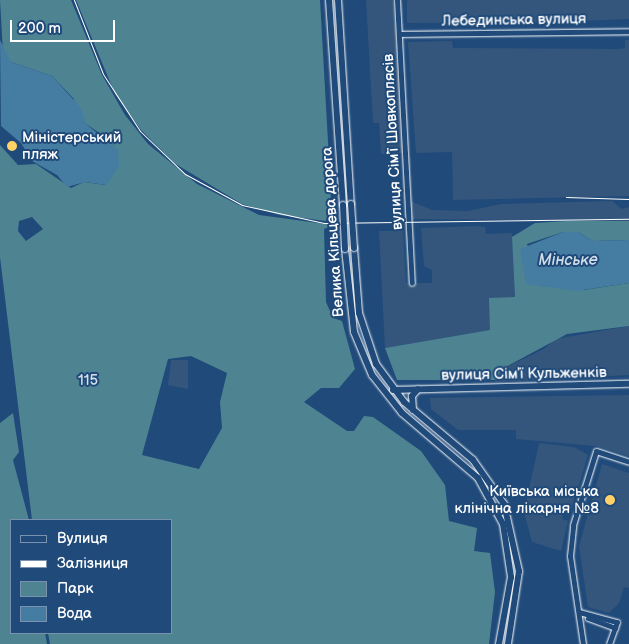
<!DOCTYPE html>
<meta charset="utf-8">
<style>
body{margin:0}
#map{position:relative;width:629px;height:644px;overflow:hidden;background:#1f4a7a;font-family:"Balsamiq Sans",sans-serif}
div>[style]{position:absolute}
[style*='--x']{left:calc(var(--x)*1px);top:calc(var(--y)*1px);width:calc(var(--w)*1px);rotate:calc(var(--a)*1deg)}
.built>*{inset:0;background:#34567d}
.green>*{inset:0;background:#4e8492}
.water>*{inset:0;background:#457ca2}
.roads{filter:drop-shadow(0 0 1px #fff) drop-shadow(0 0 1px #fff)}
.minor>*{height:5px;margin:-2.5px;padding:0 2.5px;transform-origin:2.5px;border-radius:2.5px;background:#1f4a7a}
.major>*{height:6px;margin:-3px;padding:0 3px;transform-origin:3px;border-radius:3px;background:#1f4a7a}
.rail>*{height:1px;margin:-0.5px;padding:0 0.5px;transform-origin:0.5px;border-radius:0.5px;background:#fff}
.bridges{filter:drop-shadow(0 0 1px #fff) drop-shadow(0 0 1px #fff)}
.major-bridge>*{height:6px;margin:-3px;padding:0 3px;transform-origin:3px;border-radius:3px;background:#1f4a7a}
.dots>*{width:14px;height:14px;translate:-50% -50%;box-sizing:border-box;border:2px solid #1f4a7a;border-radius:50%}
span{translate:-50% -50%;white-space:nowrap;text-align:center;line-height:1.15;-webkit-text-stroke:4px #1f4a7a;paint-order:stroke}
.street-label{font-size:15px;color:#fff}
.poi-label{font-size:15px;color:#fff}
.left{translate:0 -50%;text-align:left}
.right{translate:-100% -50%;text-align:right}
.park-label{font-size:15px;color:#d3e0e4}
.water-label{font-size:16px;color:#d0dee8;font-style:italic}
.legend{position:absolute;left:10px;top:519px;width:162px;height:115px;box-sizing:border-box;background:#1f4a7a;border:1px solid #7992af;margin:0;padding:6px 9px;list-style:none;font-size:15px;color:#fff}
.legend li{display:flex;align-items:center;gap:10px;height:25px}
.legend b{width:25px;border:1px solid #7992af}
.scale{position:absolute;left:10px;top:20px;width:105px;height:22px;box-sizing:border-box;border:2px solid #fff;border-top:0;padding-left:6px;font-size:15px;line-height:18px;white-space:nowrap;color:#fff;-webkit-text-stroke:4px #1f4a7a;paint-order:stroke}
</style>
<div id="map">
<div class="built">
<i style="clip-path:polygon(366px 0,393px 0,403px 153px,381px 154px,379px 123px,373px 123px)"></i>
<i style="clip-path:polygon(407px 0,629px 0,629px 19px,556px 22px,555px 14px,544px 14px,544px 22px,407px 23px)"></i>
<i style="clip-path:polygon(625px 40px,629px 40px,629px 196px,453px 200px,452px 152px,416px 153px,408px 42px,452px 41px,453px 48px,620px 49px,625px 48px)"></i>
<i style="clip-path:polygon(410px 201px,432px 210px,468px 211px,501px 204px,612px 201px,622px 209px,629px 207px,629px 221px,412px 219px)"></i>
<i style="clip-path:polygon(476px 226px,485px 227px,486px 234px,512px 233px,515px 297px,490px 330px,385px 348px,379px 231px,403px 231px,406px 283px,432px 283px,432px 270px,424px 266px,421px 228px)"></i>
<i style="clip-path:polygon(629px 326px,629px 375px,495px 382px,495px 374px,502px 369px,544px 349px,555px 339px)"></i>
<i style="clip-path:polygon(171px 360px,188px 360px,188px 389px,168px 385px)"></i>
<i style="clip-path:polygon(629px 395px,629px 456px,596px 446px,516px 439px,516px 430px,458px 430px,431px 409px,430px 398px)"></i>
<i style="clip-path:polygon(539px 443px,574px 447px,588px 455px,571px 511px,564px 510px,562px 519px,568px 521px,561px 551px,532px 542px,524px 512px)"></i>
<i style="clip-path:polygon(602px 464px,629px 473px,629px 588px,624px 587px,619px 603px,609px 613px,588px 607px,579px 546px)"></i>
</div>
<div class="green">
<i style="clip-path:polygon(evenodd,0 0,71px 0,102px 75px,125px 115px,148px 144px,197px 184px,259px 215px,333px 225px,324px 229px,326px 302px,333px 318px,342px 321px,355px 369px,339px 388px,321px 388px,304px 402px,347px 431px,354px 431px,364px 416px,373px 417px,421px 451px,445px 485px,449px 521px,477px 528px,474px 551px,490px 553px,495px 592px,489px 644px,50px 644px,48px 633px,171px 633px,171px 520px,32px 520px,0 257px,0 145px,18px 165px,36px 164px,71px 188px,84px 182px,105px 185px,113px 173px,101px 134px,86px 124px,73px 98px,52px 76px,11px 62px,3px 53px,0 0,32px 217px,43px 229px,26px 241px,18px 231px,19px 221px,32px 217px,0 0,191px 356px,227px 373px,220px 402px,222px 428px,199px 469px,142px 455px,168px 359px,191px 356px)"></i>
<i style="clip-path:polygon(76px 0,320px 0,331px 195px,326px 221px,280px 215px,242px 204px,174px 163px,141px 130px,115px 94px)"></i>
<i style="clip-path:polygon(566px 221px,629px 221px,629px 240px,593px 241px,578px 232px,563px 232px,527px 244px,542px 286px,584px 290px,629px 283px,629px 326px,567px 334px,502px 369px,495px 380px,397px 380px,385px 348px,490px 330px,489px 298px,515px 297px,512px 237px,535px 223px)"></i>
<i style="clip-path:polygon(13px 413px,19px 452px,13px 460px,29px 520px,11px 520px,11px 633px,45px 633px,47px 644px,0 644px,0 423px)"></i>
</div>
<div class="water">
<i style="clip-path:polygon(0 40px,11px 62px,52px 76px,81px 108px,86px 124px,118px 150px,119px 166px,106px 185px,85px 182px,67px 187px,57px 175px,32px 161px,21px 143px,1px 126px)"></i>
<i style="clip-path:polygon(563px 232px,578px 232px,593px 241px,629px 240px,629px 283px,576px 291px,526px 284px,520px 249px)"></i>
</div>
<div class="roads">
<div class="minor">
<i style="--x:397;--y:0;--w:283;--a:87"></i>
<i style="--x:399;--y:34;--w:230;--a:-0.7"></i>
<i style="--x:579;--y:612;--w:39;--a:15"></i>
<i style="--x:617;--y:622;--w:23;--a:110"></i>
<i style="--x:588;--y:618;--w:29;--a:20"></i>
<i style="--x:583;--y:644;--w:89;--a:-98.4"></i>
<i style="--x:570;--y:556;--w:31;--a:-84"></i>
<i style="--x:573;--y:525;--w:77;--a:-72.7"></i>
<i style="--x:596;--y:451;--w:35;--a:18"></i>
</div>
<div class="major">
<i style="--x:329;--y:0;--w:205;--a:86.1"></i>
<i style="--x:338;--y:0;--w:204;--a:86.4"></i>
<i style="--x:354;--y:248;--w:65;--a:85.6"></i>
<i style="--x:359;--y:313;--w:54;--a:71.6"></i>
<i style="--x:376;--y:364;--w:47;--a:53.6"></i>
<i style="--x:404;--y:402;--w:90;--a:40"></i>
<i style="--x:473;--y:460;--w:54;--a:54.8"></i>
<i style="--x:504;--y:504;--w:69;--a:77.4"></i>
<i style="--x:519;--y:571;--w:74;--a:98.6"></i>
<i style="--x:345;--y:249;--w:83;--a:83.8"></i>
<i style="--x:354;--y:332;--w:47;--a:67.3"></i>
<i style="--x:372;--y:375;--w:48;--a:51.7"></i>
<i style="--x:402;--y:413;--w:100;--a:40.5"></i>
<i style="--x:478;--y:478;--w:52;--a:61.5"></i>
<i style="--x:503;--y:524;--w:54;--a:81.4"></i>
<i style="--x:511;--y:577;--w:68;--a:100.2"></i>
<i style="--x:393;--y:390;--w:236;--a:-1.5"></i>
<i style="--x:413;--y:410;--w:14;--a:-94"></i>
<i style="--x:412;--y:396;--w:9;--a:-49"></i>
</div>
</div>
<div class="rail">
<i style="--x:74;--y:0;--w:79;--a:68.6"></i>
<i style="--x:103;--y:74;--w:68;--a:57"></i>
<i style="--x:140;--y:131;--w:62;--a:43.7"></i>
<i style="--x:185;--y:174;--w:65;--a:28.5"></i>
<i style="--x:242;--y:205;--w:84;--a:12.4"></i>
<i style="--x:324;--y:223;--w:305;--a:-0.8"></i>
<i style="--x:566;--y:197;--w:63;--a:1.8"></i>
</div>
<div class="bridges">
<div class="major-bridge">
<i style="--x:351;--y:204;--w:44;--a:86.1"></i>
<i style="--x:343;--y:205;--w:44;--a:87.4"></i>
</div>
</div>
<div class="dots">
<i style="left:12px;top:146px;background:#ffd166"></i>
<i style="left:610px;top:500px;background:#ffd166"></i>
</div>
<div class="street-label">
<span style="left:514px;top:20px;rotate:-1deg">Лебединська вулиця</span>
<span style="left:393px;top:142px;rotate:-93deg">вулиця Сімʼї Шовкоплясів</span>
<span style="left:333px;top:232px;rotate:-94deg">Велика Кільцева дорога</span>
<span style="left:524px;top:374px;rotate:-1deg">вулиця Сімʼї Кульженків</span>
</div>
<div class="poi-label">
<span class="left" style="left:22px;top:146px">Міністерський<br>пляж</span>
<span class="right" style="left:599px;top:500px">Київська міська<br>клінічна лікарня №8</span>
</div>
<div class="park-label">
<span style="left:88px;top:381px">115</span>
</div>
<div class="water-label">
<span style="left:568px;top:261px">Мінське</span>
</div>
<ul class="legend">
<li><b style="height:6px;background:#1f4a7a"></b>Вулиця</li>
<li><b style="height:6px;background:#fff"></b>Залізниця</li>
<li><b style="height:14px;background:#4e8492"></b>Парк</li>
<li><b style="height:14px;background:#457ca2"></b>Вода</li>
</ul>
<div class="scale">200 m</div>
</div>
